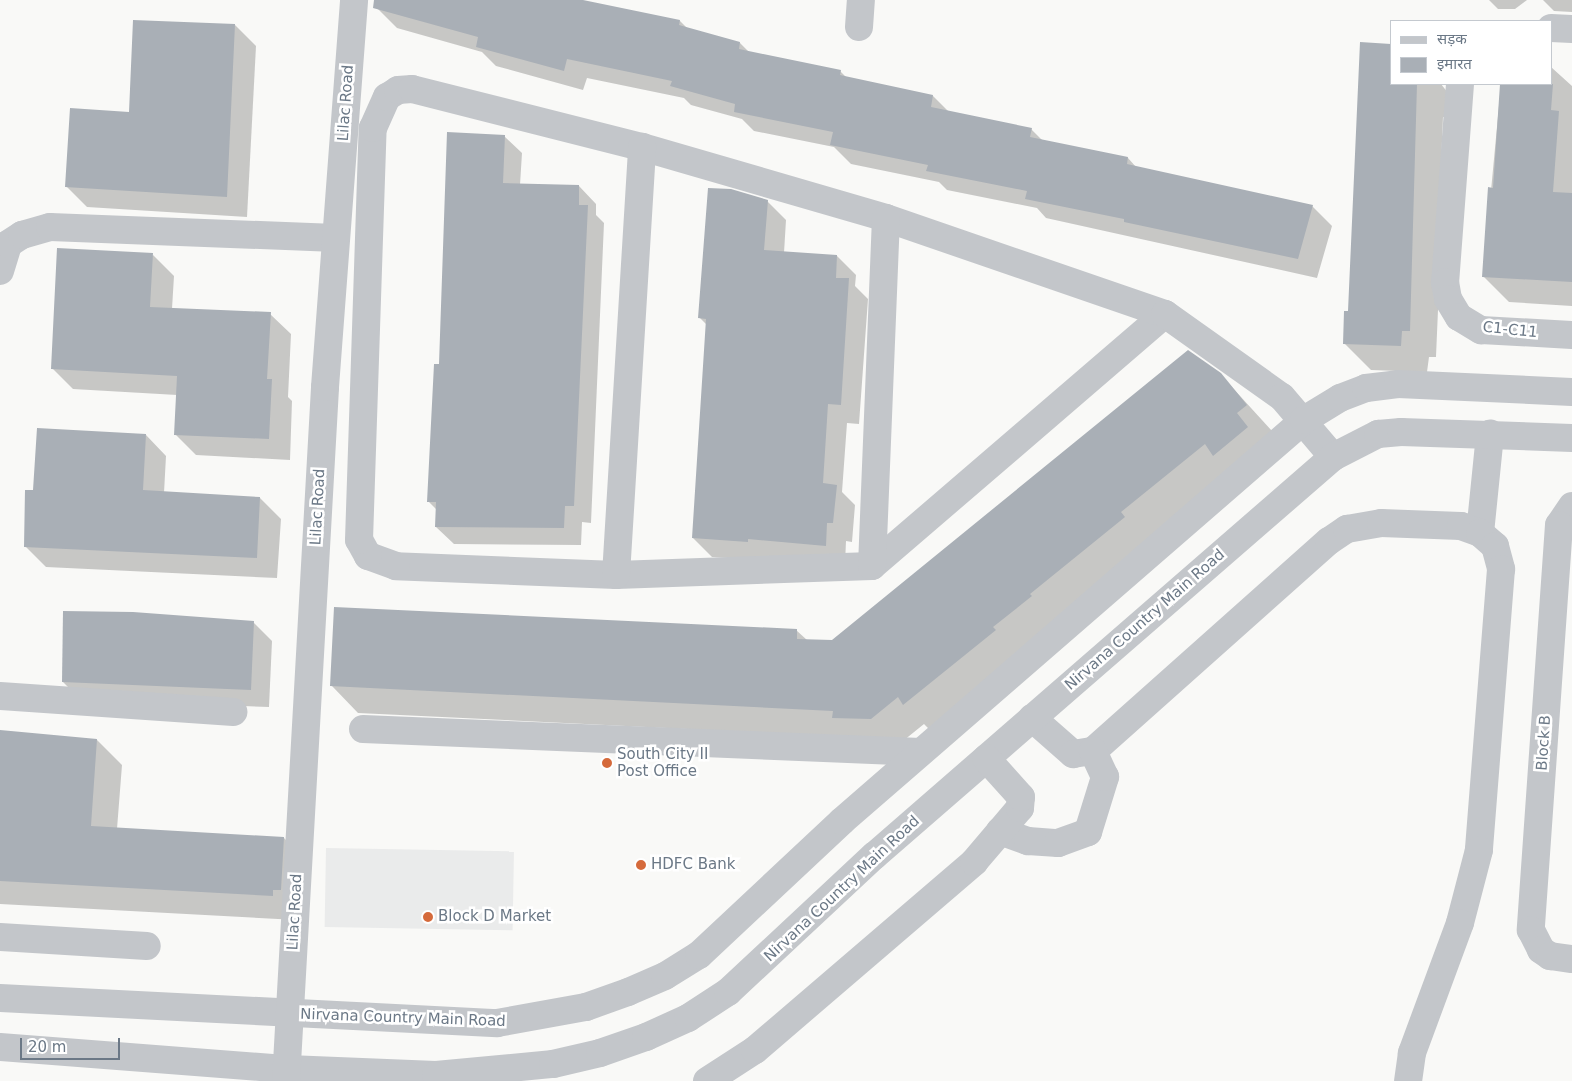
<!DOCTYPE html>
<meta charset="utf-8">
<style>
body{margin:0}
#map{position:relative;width:1572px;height:1081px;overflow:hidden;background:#f9f9f7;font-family:"DejaVu Sans","Noto Sans Devanagari",sans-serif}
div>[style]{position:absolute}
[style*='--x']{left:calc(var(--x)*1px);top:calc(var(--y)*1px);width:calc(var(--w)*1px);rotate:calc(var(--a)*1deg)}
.built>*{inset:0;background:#eaebeb;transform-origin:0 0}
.shadow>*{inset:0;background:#0003}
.building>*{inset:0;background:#a9afb6}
.minor>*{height:28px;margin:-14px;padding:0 14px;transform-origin:14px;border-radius:14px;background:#c3c6ca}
.dots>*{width:14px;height:14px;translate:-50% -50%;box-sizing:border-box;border:2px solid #fff;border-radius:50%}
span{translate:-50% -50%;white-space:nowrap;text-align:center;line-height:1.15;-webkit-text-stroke:5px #fff;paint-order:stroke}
.street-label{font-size:15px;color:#6b7886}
.poi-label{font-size:15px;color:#6b7886}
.left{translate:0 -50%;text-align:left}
.legend{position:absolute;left:1390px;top:20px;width:162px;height:65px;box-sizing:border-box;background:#fff;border:1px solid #c4c9cf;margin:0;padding:6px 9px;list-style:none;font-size:15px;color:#6b7886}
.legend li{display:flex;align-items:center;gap:10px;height:25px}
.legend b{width:25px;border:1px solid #c4c9cf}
.scale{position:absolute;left:20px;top:1038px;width:100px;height:22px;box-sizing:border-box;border:2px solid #6b7886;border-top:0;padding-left:6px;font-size:15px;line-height:18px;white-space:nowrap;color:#6b7886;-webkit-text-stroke:4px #fff;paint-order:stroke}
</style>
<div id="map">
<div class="built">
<i style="left:326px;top:848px;width:188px;height:79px;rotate:1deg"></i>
</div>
<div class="shadow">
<i style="clip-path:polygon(380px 0,564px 0,680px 21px,688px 29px,740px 43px,749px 52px,840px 71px,847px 78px,933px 96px,949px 112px,1031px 129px,1043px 141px,1128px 158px,1136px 167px,1312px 206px,1332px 226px,1317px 278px,1046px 218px,1037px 208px,947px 190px,939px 182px,851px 164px,834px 147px,754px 131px,742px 119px,691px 105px,684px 98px,587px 78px,583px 90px,496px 66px,482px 52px,397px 28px,378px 9px)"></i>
<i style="clip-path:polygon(1489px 0,1527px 0,1515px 9px,1498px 9px)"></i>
<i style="clip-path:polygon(1543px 0,1572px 0,1572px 12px,1554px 11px)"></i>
<i style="clip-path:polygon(235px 25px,256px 46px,247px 217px,87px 207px,66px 186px,130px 113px)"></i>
<i style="clip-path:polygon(1551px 67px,1572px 86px,1572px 306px,1509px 302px,1483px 276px,1501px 84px,1551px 84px)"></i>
<i style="clip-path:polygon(1391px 84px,1441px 84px,1448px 93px,1447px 117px,1443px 117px,1440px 190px,1443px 193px,1436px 357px,1429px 357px,1427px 372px,1371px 370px,1344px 343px)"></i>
<i style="clip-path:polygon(504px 136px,522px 153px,520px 185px,579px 186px,596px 204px,596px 215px,604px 223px,591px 523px,582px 522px,581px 545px,454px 544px,436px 527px,437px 510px,428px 501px,440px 365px)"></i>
<i style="clip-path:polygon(767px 201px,786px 220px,784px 253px,837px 256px,856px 275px,855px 286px,868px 299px,859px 424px,847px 423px,842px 492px,855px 505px,852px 542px,846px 541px,845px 564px,712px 557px,693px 538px,707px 325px,700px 318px)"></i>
<i style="clip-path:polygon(153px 255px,174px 276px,172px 309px,270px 314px,291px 334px,288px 397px,292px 401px,290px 460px,196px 455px,175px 434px,177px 395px,73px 389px,52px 368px)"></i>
<i style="clip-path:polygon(1220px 374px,1273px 432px,931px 731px,924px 724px,898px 745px,853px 737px,358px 713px,332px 686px,796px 630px,807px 640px,832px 642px)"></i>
<i style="clip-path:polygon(146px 435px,166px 456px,164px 493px,260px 498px,281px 519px,277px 578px,46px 567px,25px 546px)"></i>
<i style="clip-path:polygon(254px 623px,272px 641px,269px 707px,81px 700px,63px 682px)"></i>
<i style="clip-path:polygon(0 731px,97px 740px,122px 765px,117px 829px,284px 838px,308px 863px,297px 920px,0 904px)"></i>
</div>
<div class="building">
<i style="clip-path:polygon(374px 0,583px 0,680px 20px,679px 25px,740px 42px,739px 49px,841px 70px,840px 75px,933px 95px,931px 107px,1032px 128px,1030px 137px,1128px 157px,1127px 164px,1313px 205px,1298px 259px,1124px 222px,1124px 219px,1025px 199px,1027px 191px,926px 171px,928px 165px,830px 145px,833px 132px,734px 112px,735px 104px,670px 86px,672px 81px,567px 59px,564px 71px,476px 47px,478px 37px,373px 8px)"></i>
<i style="clip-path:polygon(133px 20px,235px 24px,227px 197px,65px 187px,70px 108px,129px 112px)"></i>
<i style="clip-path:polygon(1360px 42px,1391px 44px,1391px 84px,1417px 84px,1410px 331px,1402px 331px,1401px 346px,1343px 344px,1344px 311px,1348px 311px)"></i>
<i style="clip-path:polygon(1500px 84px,1553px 84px,1551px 110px,1559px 111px,1553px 192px,1572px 193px,1572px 282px,1482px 277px,1488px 187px,1493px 188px)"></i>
<i style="clip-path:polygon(447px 132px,505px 135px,503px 183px,579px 185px,579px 205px,588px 205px,574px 506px,565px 506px,564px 528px,435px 527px,436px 502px,427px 502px,434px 364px,439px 364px)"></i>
<i style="clip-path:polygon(708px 188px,731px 189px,768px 200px,764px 250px,837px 255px,836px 278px,849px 278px,841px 405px,828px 404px,823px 483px,837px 485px,833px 523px,827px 523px,826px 546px,748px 539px,748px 542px,692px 538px,706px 319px,698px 318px)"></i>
<i style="clip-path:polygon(57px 248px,153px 253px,150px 307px,271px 312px,267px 379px,272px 379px,269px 439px,174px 435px,177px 376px,51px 369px)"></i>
<i style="clip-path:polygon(1188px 350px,1221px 373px,1247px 405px,1237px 413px,1248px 427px,1213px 456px,1205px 444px,1121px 512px,1125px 517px,1030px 594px,1032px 596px,993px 627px,996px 630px,903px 705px,898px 697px,871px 719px,832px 718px,833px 711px,330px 686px,334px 607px,797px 629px,797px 639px,832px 640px)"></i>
<i style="clip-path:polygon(37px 428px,146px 434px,143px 490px,260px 497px,257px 558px,24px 547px,25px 490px,33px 490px)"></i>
<i style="clip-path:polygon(63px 611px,133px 612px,254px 621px,251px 690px,62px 682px)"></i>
<i style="clip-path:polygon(0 730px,97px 739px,91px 826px,284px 837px,281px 890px,273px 890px,273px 896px,0 881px)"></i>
</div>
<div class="minor">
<i style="--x:859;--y:27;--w:27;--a:-86"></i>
<i style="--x:1551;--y:28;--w:21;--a:3"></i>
<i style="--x:1460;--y:84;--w:199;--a:94.3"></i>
<i style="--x:1445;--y:282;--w:17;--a:80"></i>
<i style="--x:1448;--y:299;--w:21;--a:59"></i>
<i style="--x:1459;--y:317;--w:26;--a:31"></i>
<i style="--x:1481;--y:330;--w:91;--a:3.1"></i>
<i style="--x:0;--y:271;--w:28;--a:-73"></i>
<i style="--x:8;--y:244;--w:17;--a:-33"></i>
<i style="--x:22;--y:235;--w:29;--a:-16"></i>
<i style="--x:50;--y:227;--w:286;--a:2.2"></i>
<i style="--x:1165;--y:314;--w:386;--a:139.3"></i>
<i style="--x:872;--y:566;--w:256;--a:178"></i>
<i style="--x:616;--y:575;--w:220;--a:-177.7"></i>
<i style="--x:396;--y:566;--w:30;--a:-160"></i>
<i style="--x:368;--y:556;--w:18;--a:-119"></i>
<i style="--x:359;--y:540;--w:412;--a:-88.1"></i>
<i style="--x:373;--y:128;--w:34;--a:-66"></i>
<i style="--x:387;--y:97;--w:13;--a:-32"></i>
<i style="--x:398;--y:90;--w:14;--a:-4"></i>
<i style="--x:412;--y:89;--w:237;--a:14.2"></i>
<i style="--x:642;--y:147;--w:254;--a:16.2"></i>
<i style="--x:886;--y:218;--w:295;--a:19"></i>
<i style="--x:1165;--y:314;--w:143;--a:35.4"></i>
<i style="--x:1282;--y:397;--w:79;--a:49.6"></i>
<i style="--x:1572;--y:506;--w:23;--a:124"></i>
<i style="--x:1559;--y:525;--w:406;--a:94"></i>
<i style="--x:1531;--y:930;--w:22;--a:63"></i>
<i style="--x:1541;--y:950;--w:11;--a:34"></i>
<i style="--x:1550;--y:956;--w:22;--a:8"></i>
<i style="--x:1480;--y:533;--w:100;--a:-84.2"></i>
<i style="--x:872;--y:566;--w:348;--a:-87.7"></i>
<i style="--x:616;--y:575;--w:429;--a:-86.5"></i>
<i style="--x:0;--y:696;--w:234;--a:3.9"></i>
<i style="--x:1032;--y:718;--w:55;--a:41.3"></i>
<i style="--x:1073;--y:754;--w:20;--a:-9"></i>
<i style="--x:1093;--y:751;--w:316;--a:-41.7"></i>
<i style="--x:1329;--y:541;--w:22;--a:-34"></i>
<i style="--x:1347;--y:529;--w:35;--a:-10"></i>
<i style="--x:1381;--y:523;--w:80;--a:2.1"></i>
<i style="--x:1461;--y:526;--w:20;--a:20"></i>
<i style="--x:1480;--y:533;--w:20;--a:41"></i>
<i style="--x:1495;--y:546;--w:24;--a:75"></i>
<i style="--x:1501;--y:569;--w:282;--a:94.5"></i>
<i style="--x:1479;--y:850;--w:75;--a:104.6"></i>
<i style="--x:1460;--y:923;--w:139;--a:110.3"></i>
<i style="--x:1412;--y:1053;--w:28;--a:98"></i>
<i style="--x:363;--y:729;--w:558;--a:2.36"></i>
<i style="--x:1000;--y:831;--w:30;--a:20"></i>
<i style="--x:1028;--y:841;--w:30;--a:4"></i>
<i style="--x:1058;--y:843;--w:32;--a:-20"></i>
<i style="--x:1088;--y:832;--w:58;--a:-72.8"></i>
<i style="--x:1105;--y:777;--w:29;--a:-115"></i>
<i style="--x:0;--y:937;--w:147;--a:3.5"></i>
<i style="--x:0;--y:998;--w:498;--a:2.9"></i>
<i style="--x:497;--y:1023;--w:90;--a:-10.2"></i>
<i style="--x:586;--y:1007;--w:45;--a:-19.7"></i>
<i style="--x:628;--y:992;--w:40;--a:-23.4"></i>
<i style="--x:665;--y:976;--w:40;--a:-32"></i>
<i style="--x:699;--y:955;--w:196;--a:-43.1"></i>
<i style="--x:842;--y:821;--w:612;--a:-40.96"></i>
<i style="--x:1304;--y:420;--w:42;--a:-31.4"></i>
<i style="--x:1340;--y:398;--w:28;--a:-21"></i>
<i style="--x:1366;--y:388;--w:32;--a:-7"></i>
<i style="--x:1398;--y:384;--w:174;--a:2.6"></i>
<i style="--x:0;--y:1047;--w:289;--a:4.4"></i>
<i style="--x:288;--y:1069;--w:148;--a:2.3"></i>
<i style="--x:436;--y:1075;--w:118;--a:-5.4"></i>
<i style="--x:553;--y:1064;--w:48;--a:-13.2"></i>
<i style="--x:600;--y:1053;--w:49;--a:-19.2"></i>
<i style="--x:646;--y:1037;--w:46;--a:-24.3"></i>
<i style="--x:688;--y:1018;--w:48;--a:-33"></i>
<i style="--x:728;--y:992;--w:200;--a:-43"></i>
<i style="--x:874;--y:856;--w:608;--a:-41"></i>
<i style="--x:1333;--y:457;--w:51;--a:-27.1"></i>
<i style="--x:1378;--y:434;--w:23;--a:-5"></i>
<i style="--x:1401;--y:432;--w:171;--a:2"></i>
<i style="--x:286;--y:1081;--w:695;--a:-86.78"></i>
<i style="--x:325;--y:387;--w:388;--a:-85.7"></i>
<i style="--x:707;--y:1081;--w:57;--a:-32.9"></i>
<i style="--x:755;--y:1050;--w:289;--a:-40.6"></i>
<i style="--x:974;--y:862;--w:71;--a:-49.6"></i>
<i style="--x:1020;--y:808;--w:11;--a:-85"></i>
<i style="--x:1021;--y:797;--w:52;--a:-131.9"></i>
</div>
<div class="dots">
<i style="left:607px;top:763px;background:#d56a3b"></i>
<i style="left:641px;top:865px;background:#d56a3b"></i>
<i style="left:428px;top:917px;background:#d56a3b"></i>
</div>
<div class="street-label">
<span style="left:346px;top:103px;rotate:-86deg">Lilac Road</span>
<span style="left:1510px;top:330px;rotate:6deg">C1-C11</span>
<span style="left:318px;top:507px;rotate:-87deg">Lilac Road</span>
<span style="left:1145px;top:620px;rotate:-41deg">Nirvana Country Main Road</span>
<span style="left:1544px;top:743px;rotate:-86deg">Block B</span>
<span style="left:842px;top:889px;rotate:-43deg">Nirvana Country Main Road</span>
<span style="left:295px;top:912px;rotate:-87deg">Lilac Road</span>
<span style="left:403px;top:1018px;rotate:2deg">Nirvana Country Main Road</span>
</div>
<div class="poi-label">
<span class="left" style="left:617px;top:763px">South City II<br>Post Office</span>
<span class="left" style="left:651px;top:865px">HDFC Bank</span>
<span class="left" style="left:438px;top:917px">Block D Market</span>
</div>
<ul class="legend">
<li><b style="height:6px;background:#c3c6ca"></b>सड़क</li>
<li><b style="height:14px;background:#a9afb6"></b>इमारत</li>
</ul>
<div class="scale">20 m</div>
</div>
